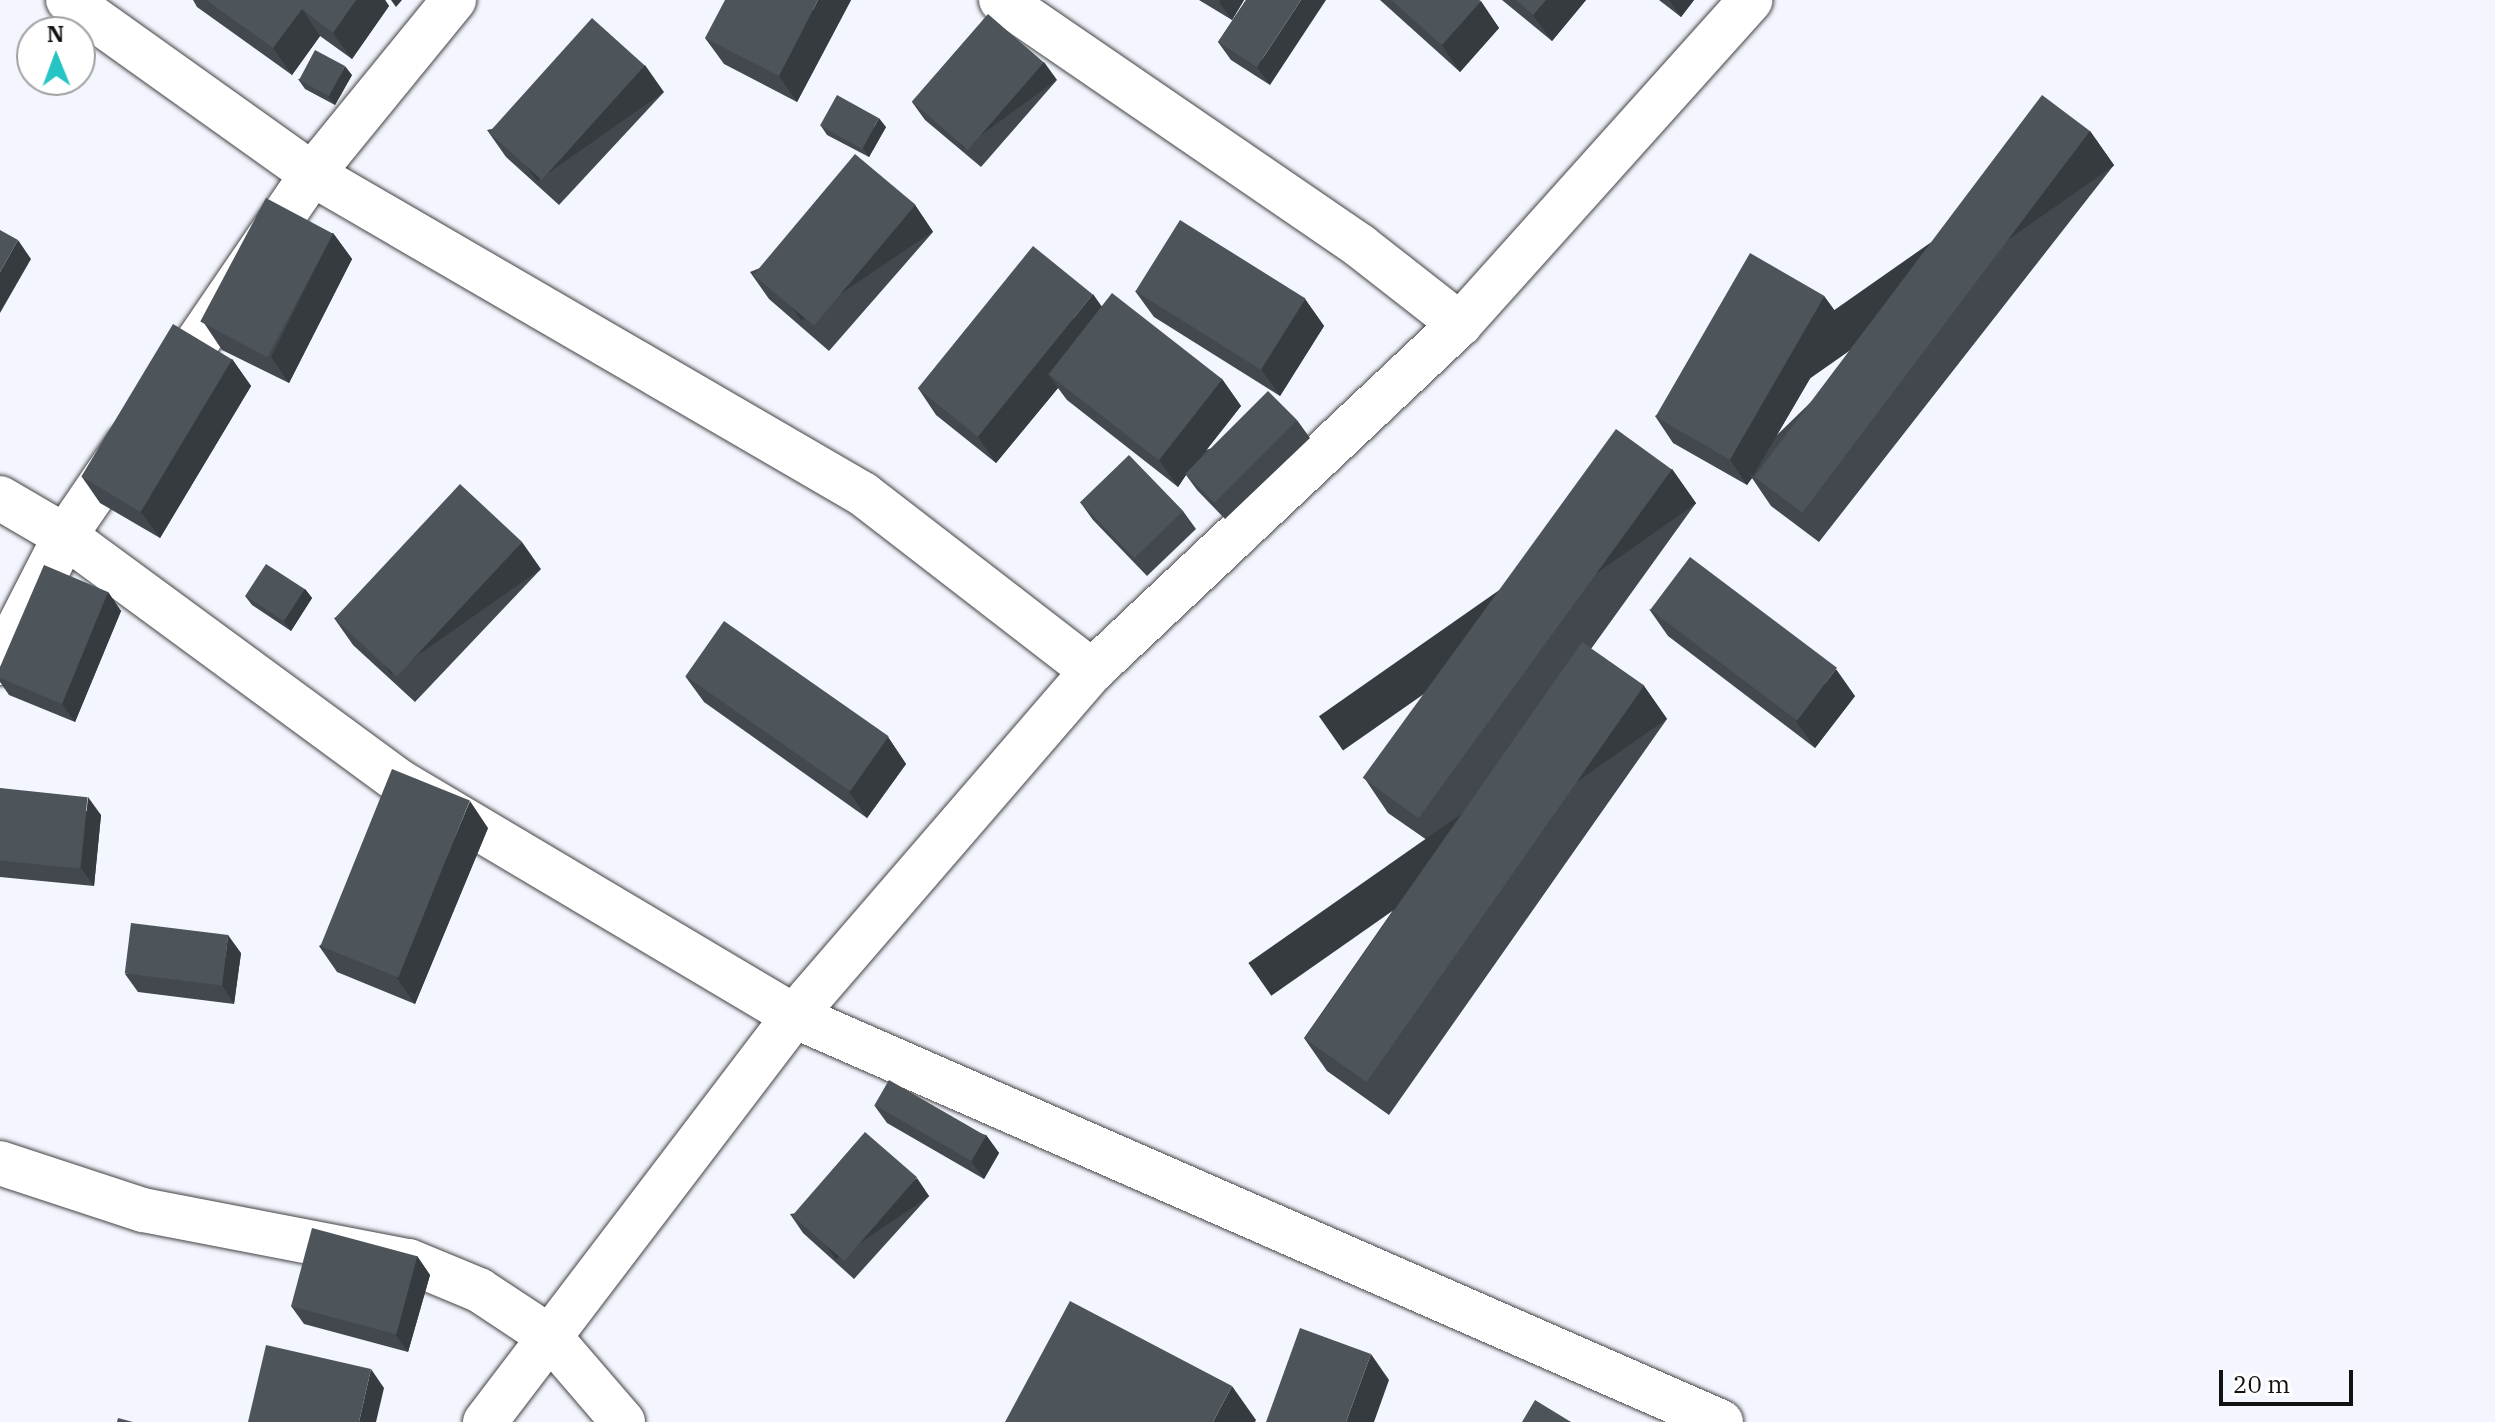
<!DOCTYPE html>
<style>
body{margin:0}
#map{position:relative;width:2495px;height:1422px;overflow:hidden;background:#f4f6ff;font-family:"IBM Plex Serif",serif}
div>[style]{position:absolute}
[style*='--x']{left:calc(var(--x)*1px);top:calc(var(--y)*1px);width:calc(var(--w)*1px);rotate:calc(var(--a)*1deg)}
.roads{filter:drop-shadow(0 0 2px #444) drop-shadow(0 0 2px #444)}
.minor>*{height:44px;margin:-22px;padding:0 22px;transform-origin:22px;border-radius:22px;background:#fff}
.wall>*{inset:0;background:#42484d}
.shaded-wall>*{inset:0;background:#363b3f;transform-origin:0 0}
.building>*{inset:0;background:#4d545a;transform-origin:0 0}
span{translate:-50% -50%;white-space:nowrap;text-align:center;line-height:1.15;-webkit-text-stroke:8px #fff;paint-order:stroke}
.north{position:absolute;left:16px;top:16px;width:80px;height:80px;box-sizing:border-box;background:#fff;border:2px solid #a0a0a0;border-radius:50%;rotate:359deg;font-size:22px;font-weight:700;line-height:32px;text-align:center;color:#111}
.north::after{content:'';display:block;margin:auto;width:28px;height:36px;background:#24c5c4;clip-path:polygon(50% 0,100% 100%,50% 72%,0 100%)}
.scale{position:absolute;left:2219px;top:1370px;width:134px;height:36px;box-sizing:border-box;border:4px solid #111;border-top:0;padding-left:10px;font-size:24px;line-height:28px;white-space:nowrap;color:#111;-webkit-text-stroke:6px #fff;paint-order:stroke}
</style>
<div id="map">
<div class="roads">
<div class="minor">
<i style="--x:68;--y:0;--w:300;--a:35.5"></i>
<i style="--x:312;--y:174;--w:637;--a:30.15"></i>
<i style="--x:863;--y:494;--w:289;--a:37.7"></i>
<i style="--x:1001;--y:0;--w:435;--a:34.4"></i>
<i style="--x:1360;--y:246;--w:127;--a:38"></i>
<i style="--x:166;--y:388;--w:259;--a:-55.7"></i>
<i style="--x:312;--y:174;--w:225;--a:-50.8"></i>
<i style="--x:0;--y:498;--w:75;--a:30.3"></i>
<i style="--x:65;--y:536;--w:416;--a:36.3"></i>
<i style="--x:400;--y:782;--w:458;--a:30.7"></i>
<i style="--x:794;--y:1016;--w:1012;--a:23.65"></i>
<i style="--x:0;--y:663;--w:143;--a:-62.9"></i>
<i style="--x:65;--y:536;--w:110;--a:-55.7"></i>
<i style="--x:0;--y:1163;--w:151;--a:18.2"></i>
<i style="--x:143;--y:1210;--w:271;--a:10.9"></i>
<i style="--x:409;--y:1261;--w:76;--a:22.5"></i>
<i style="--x:479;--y:1290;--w:85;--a:33.5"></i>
<i style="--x:550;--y:1337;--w:112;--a:49.3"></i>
<i style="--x:485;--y:1422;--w:510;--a:-52.73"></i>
<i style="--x:794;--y:1016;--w:456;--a:-49.2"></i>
<i style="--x:1092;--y:671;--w:506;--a:-43.32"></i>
<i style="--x:1460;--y:324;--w:435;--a:-48.1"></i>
</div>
</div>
<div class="wall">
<i style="clip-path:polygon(193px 0,385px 0,389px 6px,352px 59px,320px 36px,292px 75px,197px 7px)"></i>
<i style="clip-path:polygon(851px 0,797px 102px,724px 64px,705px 38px)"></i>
<i style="clip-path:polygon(1199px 0,1244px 0,1232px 20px)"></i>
<i style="clip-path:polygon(1246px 0,1270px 85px,1231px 60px,1218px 42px)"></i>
<i style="clip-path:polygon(1380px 0,1479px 0,1499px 28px,1460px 72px)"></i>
<i style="clip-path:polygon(1502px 0,1586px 0,1552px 41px)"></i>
<i style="clip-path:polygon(1659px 0,1694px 0,1681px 17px)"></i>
<i style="clip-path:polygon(352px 75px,335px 105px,305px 89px,298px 79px)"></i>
<i style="clip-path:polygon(1057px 80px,981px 167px,925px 120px,912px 102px)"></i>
<i style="clip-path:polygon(664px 92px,559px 205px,506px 157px,487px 130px)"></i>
<i style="clip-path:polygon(821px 126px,886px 127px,869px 157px,827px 135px)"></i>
<i style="clip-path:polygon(2090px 131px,2114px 165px,1819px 542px,1771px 506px,1752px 478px,1747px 485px,1673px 443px,1655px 416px,1824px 296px,1843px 322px,1777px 435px)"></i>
<i style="clip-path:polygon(915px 205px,933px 232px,829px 351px,769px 299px,750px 272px)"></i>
<i style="clip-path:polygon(333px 233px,352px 259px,289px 383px,222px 350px,204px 323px)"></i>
<i style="clip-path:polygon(1135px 291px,1305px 299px,1324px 326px,1280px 396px,1154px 317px)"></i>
<i style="clip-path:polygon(1101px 306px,1222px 379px,1241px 406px,1206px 450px,1297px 420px,1310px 438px,1225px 519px,1197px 490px,1186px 475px,1178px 487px,1067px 400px,1058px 388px,996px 463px,936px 415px,918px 388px)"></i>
<i style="clip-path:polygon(232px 359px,251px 386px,160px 538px,100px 503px,82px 477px)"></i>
<i style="clip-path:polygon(1672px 469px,1696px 503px,1591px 649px,1644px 686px,1667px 719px,1389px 1115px,1327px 1071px,1304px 1038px,1437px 847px,1388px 813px,1365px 779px)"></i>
<i style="clip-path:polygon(1080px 502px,1183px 511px,1196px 529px,1147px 576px,1093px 520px)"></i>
<i style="clip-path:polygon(541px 569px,415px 702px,353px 645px,334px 618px)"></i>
<i style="clip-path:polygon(305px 589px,312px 598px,291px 631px,252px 605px,245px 596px)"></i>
<i style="clip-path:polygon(108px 592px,121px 611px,75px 722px,9px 695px,0 682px,0 667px)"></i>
<i style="clip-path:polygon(1649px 609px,1855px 696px,1815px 748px,1668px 636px)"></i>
<i style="clip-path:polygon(685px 676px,888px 737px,906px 764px,867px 818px,704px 702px)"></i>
<i style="clip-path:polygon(0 788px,101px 815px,94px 886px,0 877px)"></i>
<i style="clip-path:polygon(488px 828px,415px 1004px,337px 972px,319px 946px)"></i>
<i style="clip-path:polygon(241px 953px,234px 1004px,138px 992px,125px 974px)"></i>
<i style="clip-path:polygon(874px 1105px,986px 1135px,999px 1153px,984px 1179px,887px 1123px)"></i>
<i style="clip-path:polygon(929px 1196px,854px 1279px,803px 1233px,790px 1214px)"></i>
<i style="clip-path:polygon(417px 1256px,430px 1275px,408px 1352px,304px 1324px,291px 1306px)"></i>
</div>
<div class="shaded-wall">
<i style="clip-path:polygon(356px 0,385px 0,389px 6px,352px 59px,333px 33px)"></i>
<i style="clip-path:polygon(391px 0,402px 0,396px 7px)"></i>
<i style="clip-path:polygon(818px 0,851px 0,797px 102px,779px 76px)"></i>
<i style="clip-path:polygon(1220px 0,1244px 0,1232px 20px,1219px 2px)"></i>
<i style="clip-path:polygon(1301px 0,1326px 0,1270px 85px,1257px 67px)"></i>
<i style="clip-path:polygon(1546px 0,1586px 0,1552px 41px,1533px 15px)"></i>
<i style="clip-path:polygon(1669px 0,1694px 0,1681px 17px)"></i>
<i style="clip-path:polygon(1481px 1px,1499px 28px,1460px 72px,1442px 45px)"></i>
<i style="clip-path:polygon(302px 9px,320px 36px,292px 75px,273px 48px)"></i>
<i style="left:1044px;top:62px;width:22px;height:116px;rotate:54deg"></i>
<i style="left:645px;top:65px;width:33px;height:155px;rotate:55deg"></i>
<i style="clip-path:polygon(345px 66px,352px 75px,335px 105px,328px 96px)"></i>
<i style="clip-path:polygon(879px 118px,886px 127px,869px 157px,863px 148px)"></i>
<i style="left:2090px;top:131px;width:42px;height:479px;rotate:55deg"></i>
<i style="left:915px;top:205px;width:32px;height:159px;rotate:56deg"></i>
<i style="clip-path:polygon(333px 233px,352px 259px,289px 383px,271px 357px)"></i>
<i style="clip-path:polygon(18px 240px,31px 259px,0 313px,0 272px)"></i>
<i style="clip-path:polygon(1093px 294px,1112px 321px,1048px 374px,1058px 388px,996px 463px,978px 437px)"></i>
<i style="clip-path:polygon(1824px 296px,1843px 322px,1753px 476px,1748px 472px,1752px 478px,1747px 485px,1729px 458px)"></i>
<i style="clip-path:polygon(1305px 299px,1324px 326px,1280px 396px,1261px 369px)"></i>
<i style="clip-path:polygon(232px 359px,251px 386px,160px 538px,141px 512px)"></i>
<i style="clip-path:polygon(1222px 379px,1241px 406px,1187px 475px,1184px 472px,1186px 475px,1178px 487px,1159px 460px)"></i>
<i style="left:1672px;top:469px;width:42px;height:431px;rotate:55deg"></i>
<i style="left:522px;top:542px;width:33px;height:183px;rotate:55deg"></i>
<i style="clip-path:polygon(305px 589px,312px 598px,291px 631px,284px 621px)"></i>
<i style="clip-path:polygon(108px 592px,121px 611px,75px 722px,62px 704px)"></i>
<i style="clip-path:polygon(1836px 669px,1855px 696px,1815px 748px,1796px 721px)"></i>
<i style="left:1644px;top:686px;width:40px;height:483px;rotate:55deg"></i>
<i style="clip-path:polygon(888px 737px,906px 764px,867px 818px,849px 791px)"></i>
<i style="clip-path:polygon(88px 797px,101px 815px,94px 886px,81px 868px)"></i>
<i style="clip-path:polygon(470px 801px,488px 828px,415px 1004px,396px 977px)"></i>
<i style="clip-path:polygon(228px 935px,241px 953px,234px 1004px,222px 985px)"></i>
<i style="clip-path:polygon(986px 1135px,999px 1153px,984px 1179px,971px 1161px)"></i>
<i style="left:917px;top:1178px;width:22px;height:113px;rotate:56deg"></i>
<i style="clip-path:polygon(417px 1256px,430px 1275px,408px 1352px,395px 1334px)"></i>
<i style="clip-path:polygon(1371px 1354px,1389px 1380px,1374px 1422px,1346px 1422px)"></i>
<i style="clip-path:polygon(371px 1369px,384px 1388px,376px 1422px,359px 1422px)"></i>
<i style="clip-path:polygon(1232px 1386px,1256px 1420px,1255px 1422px,1213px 1422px)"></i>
</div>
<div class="building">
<i style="clip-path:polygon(206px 0,356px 0,333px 33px,302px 9px,273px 48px)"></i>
<i style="clip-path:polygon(725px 0,818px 0,779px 76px,705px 38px)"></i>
<i style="clip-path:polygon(1246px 0,1301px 0,1257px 67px,1218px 42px)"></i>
<i style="clip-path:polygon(1391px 0,1479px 0,1481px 1px,1442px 45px)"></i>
<i style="clip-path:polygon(1516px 0,1546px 0,1533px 15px)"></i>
<i style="left:988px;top:14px;width:74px;height:116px;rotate:41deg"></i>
<i style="left:592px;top:18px;width:71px;height:154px;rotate:42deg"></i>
<i style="left:315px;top:50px;width:34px;height:34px;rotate:28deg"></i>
<i style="left:837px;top:95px;width:48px;height:35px;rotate:29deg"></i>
<i style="left:2042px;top:95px;width:60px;height:478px;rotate:37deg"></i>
<i style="left:855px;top:154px;width:79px;height:158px;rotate:40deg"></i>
<i style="left:266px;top:198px;width:76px;height:140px;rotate:28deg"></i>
<i style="left:1180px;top:220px;width:148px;height:84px;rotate:32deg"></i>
<i style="clip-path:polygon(0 230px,18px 240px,0 272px)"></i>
<i style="left:1033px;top:246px;width:77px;height:183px;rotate:39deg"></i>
<i style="left:1750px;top:253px;width:86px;height:189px;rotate:30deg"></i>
<i style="left:1112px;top:293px;width:140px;height:103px;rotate:38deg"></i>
<i style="left:173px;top:324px;width:69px;height:178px;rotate:31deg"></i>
<i style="left:1268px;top:391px;width:41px;height:117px;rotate:45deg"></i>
<i style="left:1616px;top:429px;width:69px;height:431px;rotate:36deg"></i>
<i style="left:1129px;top:455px;width:78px;height:68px;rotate:46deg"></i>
<i style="left:460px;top:484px;width:85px;height:184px;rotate:43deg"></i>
<i style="left:1690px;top:557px;width:184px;height:66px;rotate:37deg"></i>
<i style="left:266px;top:564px;width:46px;height:38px;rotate:33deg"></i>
<i style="clip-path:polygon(44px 565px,108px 592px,62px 704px,0 678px,0 667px)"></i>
<i style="left:724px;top:621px;width:201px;height:67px;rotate:35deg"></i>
<i style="left:1582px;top:642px;width:76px;height:484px;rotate:35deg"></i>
<i style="left:392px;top:769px;width:84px;height:191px;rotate:22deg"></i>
<i style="left:0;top:788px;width:88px;height:72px;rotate:6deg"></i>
<i style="left:131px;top:923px;width:98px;height:51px;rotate:7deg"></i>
<i style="left:889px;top:1080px;width:112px;height:29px;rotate:30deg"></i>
<i style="left:865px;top:1132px;width:69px;height:111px;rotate:41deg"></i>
<i style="left:312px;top:1228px;width:109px;height:81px;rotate:15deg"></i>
<i style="clip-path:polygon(1070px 1301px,1232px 1386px,1213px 1422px,1005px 1422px)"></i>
<i style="clip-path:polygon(1300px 1328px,1371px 1354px,1346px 1422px,1266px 1422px)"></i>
<i style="clip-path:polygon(266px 1345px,371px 1369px,359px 1422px,248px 1422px)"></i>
<i style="clip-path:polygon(1535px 1400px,1571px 1422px,1522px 1422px)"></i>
<i style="clip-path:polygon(118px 1418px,133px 1422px,117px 1422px)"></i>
</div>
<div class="north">N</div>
<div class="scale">20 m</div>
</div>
